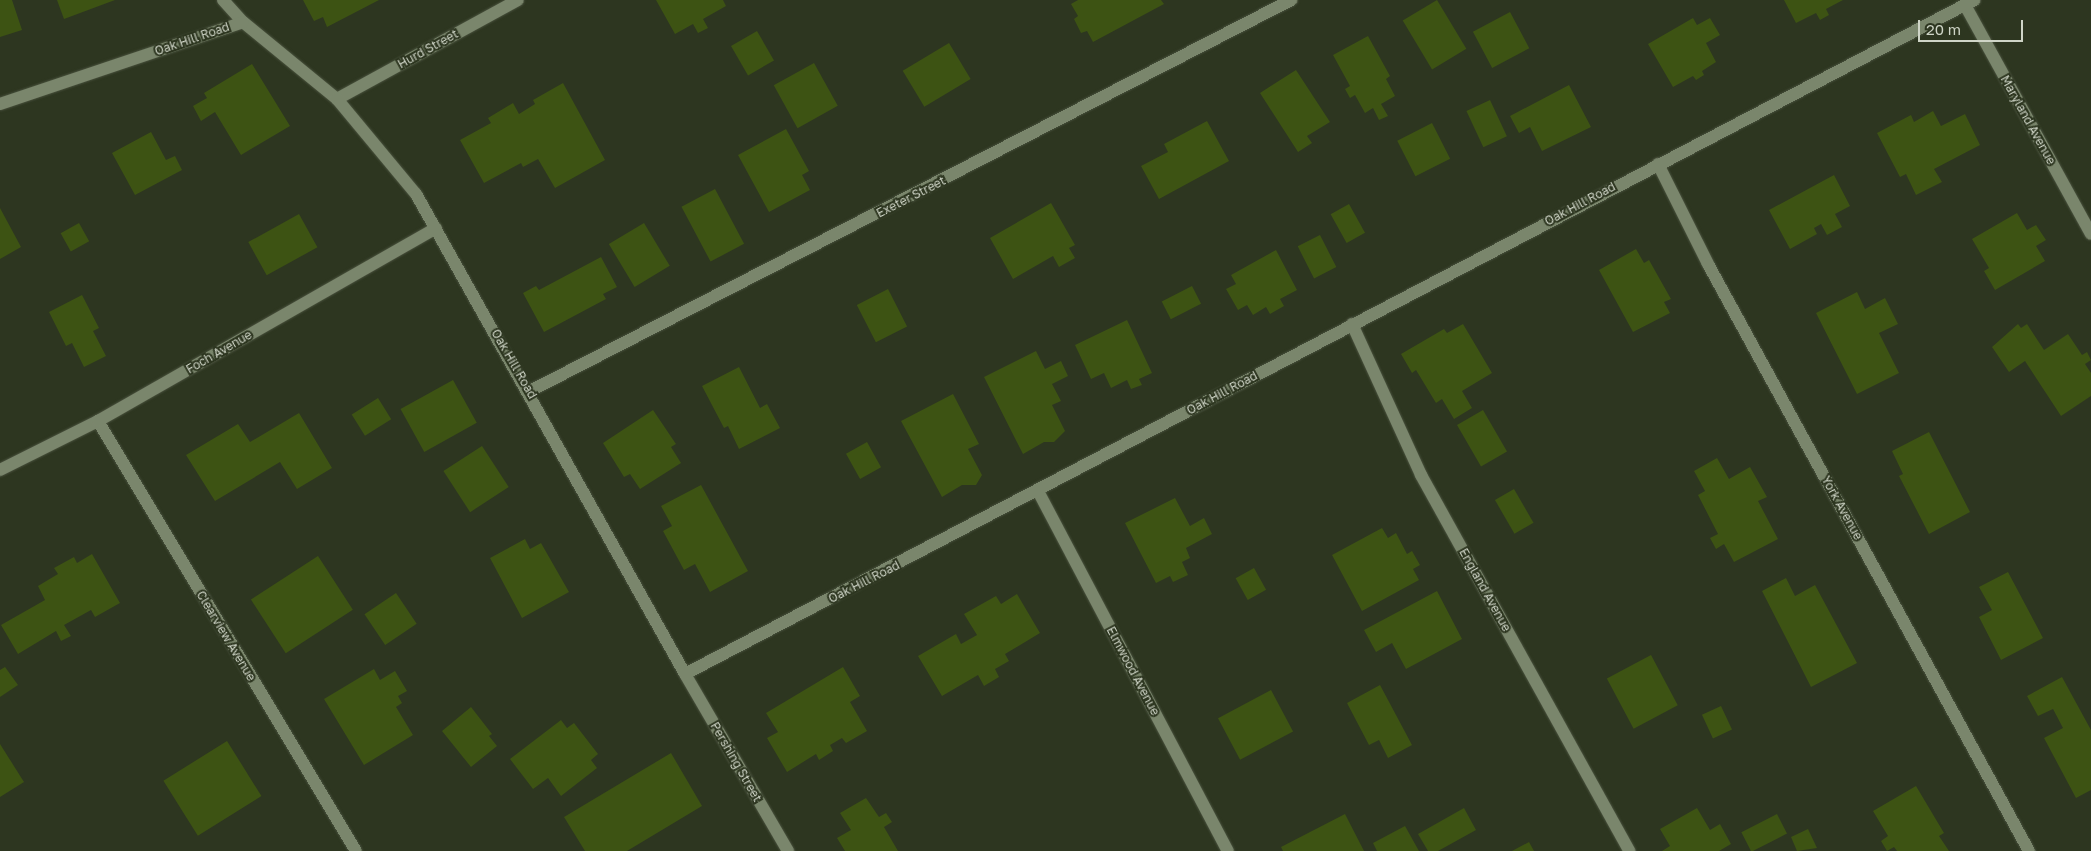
<!DOCTYPE html>
<style>
body{margin:0}
#map{position:relative;width:2091px;height:851px;overflow:hidden;background:#2d3620;font-family:"Golos Text",sans-serif}
div>[style]{position:absolute}
[style*='--x']{left:calc(var(--x)*1px);top:calc(var(--y)*1px);width:calc(var(--w)*1px);rotate:calc(var(--a)*1deg)}
.building>*{inset:0;background:#3d5313;transform-origin:0 0}
.roads{filter:drop-shadow(0 0 1px #49513d) drop-shadow(0 0 1px #49513d)}
.minor>*{height:12px;margin:-6px;padding:0 6px;transform-origin:6px;border-radius:6px;background:#7a866c}
.tertiary>*{height:12px;margin:-6px;padding:0 6px;transform-origin:6px;border-radius:6px;background:#7a866c}
span{translate:-50% -50%;white-space:nowrap;text-align:center;line-height:1.15;-webkit-text-stroke:4px #2d3620;paint-order:stroke}
.street-label{font-size:12px;color:#cfd5c7}
.scale{position:absolute;left:1918px;top:20px;width:105px;height:22px;box-sizing:border-box;border:2px solid #cfd5c7;border-top:0;padding-left:6px;font-size:15px;line-height:18px;white-space:nowrap;color:#cfd5c7;-webkit-text-stroke:4px #2d3620;paint-order:stroke}
</style>
<div id="map">
<div class="building">
<i style="clip-path:polygon(0 0,12px 0,22px 30px,0 37px)"></i>
<i style="clip-path:polygon(57px 0,115px 0,64px 19px)"></i>
<i style="clip-path:polygon(303px 0,379px 0,327px 27px,323px 17px,314px 21px)"></i>
<i style="clip-path:polygon(656px 0,723px 0,726px 6px,703px 19px,708px 28px,698px 33px,693px 24px,675px 34px)"></i>
<i style="clip-path:polygon(1078px 0,1161px 0,1164px 4px,1093px 42px,1087px 31px,1081px 33px,1074px 19px,1078px 16px,1071px 4px)"></i>
<i style="left:1437px;top:0;width:57px;height:40px;rotate:59deg"></i>
<i style="clip-path:polygon(1784px 0,1843px 0,1826px 9px,1829px 15px,1820px 20px,1816px 13px,1796px 23px)"></i>
<i style="left:1510px;top:12px;width:41px;height:42px;rotate:62deg"></i>
<i style="clip-path:polygon(1693px 18px,1697px 25px,1710px 18px,1720px 35px,1706px 43px,1716px 62px,1702px 71px,1704px 75px,1696px 80px,1693px 76px,1673px 87px,1648px 44px)"></i>
<i style="left:757px;top:31px;width:34px;height:30px;rotate:60deg"></i>
<i style="clip-path:polygon(1368px 36px,1390px 76px,1386px 79px,1395px 96px,1381px 104px,1388px 116px,1379px 120px,1373px 108px,1365px 113px,1355px 95px,1350px 98px,1345px 89px,1350px 86px,1333px 55px)"></i>
<i style="left:949px;top:43px;width:42px;height:54px;rotate:59deg"></i>
<i style="left:814px;top:63px;width:49px;height:46px;rotate:61deg"></i>
<i style="clip-path:polygon(252px 64px,290px 126px,241px 155px,215px 112px,201px 121px,193px 106px,207px 98px,204px 93px)"></i>
<i style="clip-path:polygon(1296px 70px,1330px 122px,1307px 136px,1312px 143px,1298px 152px,1260px 93px)"></i>
<i style="clip-path:polygon(563px 83px,605px 160px,555px 188px,538px 159px,523px 167px,521px 163px,484px 183px,460px 140px,491px 123px,488px 118px,513px 103px,519px 114px,535px 104px,533px 100px)"></i>
<i style="clip-path:polygon(1569px 85px,1591px 127px,1542px 151px,1530px 127px,1519px 133px,1510px 116px)"></i>
<i style="left:1490px;top:100px;width:40px;height:26px;rotate:65deg"></i>
<i style="clip-path:polygon(1933px 111px,1941px 126px,1965px 114px,1980px 145px,1934px 169px,1942px 182px,1916px 195px,1906px 174px,1900px 177px,1877px 133px,1911px 115px,1914px 122px)"></i>
<i style="clip-path:polygon(1207px 121px,1229px 161px,1159px 199px,1141px 166px,1168px 152px,1164px 144px)"></i>
<i style="left:1432px;top:123px;width:40px;height:39px;rotate:63deg"></i>
<i style="clip-path:polygon(786px 129px,809px 171px,802px 175px,810px 190px,769px 212px,738px 155px)"></i>
<i style="clip-path:polygon(151px 132px,166px 160px,175px 156px,182px 170px,135px 195px,112px 153px)"></i>
<i style="clip-path:polygon(1834px 175px,1850px 206px,1835px 214px,1842px 227px,1827px 235px,1821px 224px,1814px 228px,1817px 234px,1790px 249px,1769px 210px)"></i>
<i style="left:715px;top:189px;width:62px;height:38px;rotate:62deg"></i>
<i style="clip-path:polygon(1051px 203px,1075px 245px,1069px 248px,1075px 258px,1059px 267px,1053px 256px,1013px 279px,990px 238px)"></i>
<i style="left:1349px;top:204px;width:33px;height:21px;rotate:61deg"></i>
<i style="clip-path:polygon(0 208px,21px 247px,0 259px)"></i>
<i style="clip-path:polygon(2017px 213px,2027px 230px,2036px 225px,2046px 240px,2036px 246px,2045px 261px,1995px 290px,1984px 271px,1989px 268px,1972px 239px)"></i>
<i style="left:299px;top:214px;width:38px;height:58px;rotate:61deg"></i>
<i style="left:79px;top:223px;width:21px;height:21px;rotate:61deg"></i>
<i style="left:644px;top:223px;width:50px;height:41px;rotate:59deg"></i>
<i style="left:1320px;top:235px;width:36px;height:25px;rotate:63deg"></i>
<i style="clip-path:polygon(1636px 249px,1644px 263px,1649px 260px,1671px 299px,1664px 302px,1670px 313px,1633px 332px,1599px 270px)"></i>
<i style="clip-path:polygon(1276px 250px,1297px 290px,1280px 299px,1284px 306px,1270px 314px,1266px 307px,1253px 315px,1247px 305px,1238px 310px,1226px 289px,1236px 284px,1231px 275px)"></i>
<i style="clip-path:polygon(601px 257px,617px 287px,603px 294px,606px 299px,544px 332px,523px 293px,536px 286px,539px 290px)"></i>
<i style="left:1192px;top:286px;width:20px;height:34px;rotate:63deg"></i>
<i style="left:888px;top:289px;width:42px;height:35px;rotate:63deg"></i>
<i style="clip-path:polygon(1857px 292px,1865px 309px,1885px 298px,1898px 324px,1879px 333px,1899px 373px,1857px 394px,1816px 313px)"></i>
<i style="clip-path:polygon(82px 295px,99px 328px,93px 331px,106px 356px,84px 367px,72px 343px,66px 346px,49px 312px)"></i>
<i style="clip-path:polygon(1127px 320px,1152px 373px,1139px 379px,1142px 385px,1131px 389px,1127px 380px,1111px 388px,1104px 373px,1091px 379px,1075px 345px)"></i>
<i style="clip-path:polygon(1463px 324px,1492px 373px,1462px 391px,1472px 408px,1454px 419px,1442px 399px,1436px 403px,1416px 370px,1412px 373px,1401px 354px,1444px 329px,1447px 333px)"></i>
<i style="clip-path:polygon(2018px 324px,2021px 328px,2027px 324px,2044px 350px,2068px 334px,2082px 355px,2087px 352px,2091px 360px,2085px 364px,2091px 373px,2091px 396px,2061px 416px,2025px 361px,2009px 372px,1992px 347px)"></i>
<i style="clip-path:polygon(1036px 351px,1045px 369px,1061px 361px,1068px 376px,1052px 384px,1061px 401px,1052px 405px,1065px 431px,1054px 442px,1044px 442px,1023px 454px,984px 377px)"></i>
<i style="clip-path:polygon(739px 367px,760px 408px,767px 404px,780px 428px,739px 449px,728px 426px,724px 428px,702px 386px)"></i>
<i style="left:453px;top:380px;width:49px;height:60px;rotate:61deg"></i>
<i style="clip-path:polygon(953px 394px,979px 444px,968px 449px,982px 475px,976px 485px,962px 485px,942px 497px,901px 421px)"></i>
<i style="left:378px;top:398px;width:25px;height:31px;rotate:58deg"></i>
<i style="clip-path:polygon(653px 410px,676px 444px,671px 447px,681px 463px,640px 489px,630px 474px,624px 477px,603px 443px)"></i>
<i style="left:1483px;top:410px;width:48px;height:30px;rotate:60deg"></i>
<i style="clip-path:polygon(299px 413px,332px 468px,297px 489px,280px 462px,215px 501px,186px 455px,238px 424px,250px 442px)"></i>
<i style="clip-path:polygon(1929px 432px,1970px 512px,1929px 534px,1899px 476px,1903px 474px,1892px 451px)"></i>
<i style="left:867px;top:442px;width:29px;height:24px;rotate:61deg"></i>
<i style="left:482px;top:446px;width:49px;height:46px;rotate:57deg"></i>
<i style="clip-path:polygon(1717px 458px,1729px 479px,1750px 467px,1767px 497px,1758px 501px,1778px 539px,1734px 562px,1724px 544px,1716px 549px,1710px 538px,1718px 534px,1698px 495px,1705px 491px,1694px 471px)"></i>
<i style="clip-path:polygon(701px 485px,748px 571px,710px 592px,695px 564px,684px 570px,663px 531px,672px 526px,661px 506px)"></i>
<i style="left:1514px;top:489px;width:39px;height:22px;rotate:60deg"></i>
<i style="clip-path:polygon(1175px 498px,1190px 526px,1204px 518px,1212px 534px,1186px 548px,1190px 558px,1182px 562px,1188px 575px,1173px 582px,1170px 576px,1156px 583px,1125px 523px)"></i>
<i style="clip-path:polygon(1382px 528px,1388px 538px,1396px 533px,1407px 554px,1412px 551px,1420px 565px,1413px 569px,1419px 580px,1362px 611px,1332px 555px)"></i>
<i style="clip-path:polygon(525px 539px,530px 549px,541px 543px,569px 592px,522px 618px,490px 558px)"></i>
<i style="clip-path:polygon(92px 554px,120px 603px,95px 617px,91px 610px,64px 625px,71px 636px,61px 641px,56px 631px,18px 654px,1px 625px,45px 600px,38px 586px,58px 574px,54px 568px,74px 557px,77px 563px)"></i>
<i style="left:318px;top:556px;width:64px;height:80px;rotate:57deg"></i>
<i style="left:1254px;top:568px;width:25px;height:21px;rotate:61deg"></i>
<i style="clip-path:polygon(2008px 572px,2043px 638px,2001px 660px,1979px 617px,1992px 610px,1979px 587px)"></i>
<i style="clip-path:polygon(1786px 578px,1795px 596px,1815px 585px,1857px 663px,1811px 687px,1762px 591px)"></i>
<i style="clip-path:polygon(1437px 591px,1462px 639px,1406px 669px,1392px 643px,1376px 652px,1364px 630px)"></i>
<i style="left:396px;top:593px;width:37px;height:38px;rotate:56deg"></i>
<i style="clip-path:polygon(1017px 594px,1040px 633px,1005px 654px,1009px 661px,995px 669px,999px 677px,984px 686px,978px 675px,942px 696px,918px 656px,956px 634px,961px 644px,977px 635px,964px 614px,996px 596px,1001px 604px)"></i>
<i style="left:1651px;top:655px;width:57px;height:50px;rotate:62deg"></i>
<i style="clip-path:polygon(5px 667px,18px 685px,0 697px,0 670px)"></i>
<i style="clip-path:polygon(843px 667px,860px 696px,850px 702px,867px 731px,846px 743px,842px 738px,830px 745px,833px 751px,819px 760px,816px 754px,787px 772px,767px 738px,778px 732px,766px 713px)"></i>
<i style="clip-path:polygon(374px 669px,380px 680px,395px 671px,407px 691px,398px 696px,402px 703px,396px 707px,413px 735px,364px 765px,324px 699px)"></i>
<i style="clip-path:polygon(2062px 677px,2091px 730px,2091px 790px,2076px 798px,2044px 738px,2063px 728px,2053px 709px,2038px 716px,2027px 696px)"></i>
<i style="clip-path:polygon(1380px 685px,1412px 745px,1388px 758px,1379px 740px,1369px 745px,1347px 703px)"></i>
<i style="left:1271px;top:690px;width:47px;height:60px;rotate:62deg"></i>
<i style="left:1721px;top:706px;width:26px;height:21px;rotate:65deg"></i>
<i style="clip-path:polygon(471px 707px,492px 734px,489px 736px,497px 746px,471px 767px,442px 731px)"></i>
<i style="clip-path:polygon(561px 720px,567px 728px,574px 723px,598px 754px,591px 760px,597px 768px,561px 796px,548px 778px,533px 789px,510px 759px)"></i>
<i style="left:227px;top:741px;width:65px;height:75px;rotate:58deg"></i>
<i style="clip-path:polygon(0 744px,24px 782px,0 797px)"></i>
<i style="clip-path:polygon(671px 753px,702px 806px,627px 851px,585px 851px,564px 817px)"></i>
<i style="clip-path:polygon(1916px 786px,1944px 833px,1939px 836px,1949px 851px,1897px 851px,1894px 847px,1887px 851px,1881px 841px,1888px 836px,1873px 811px)"></i>
<i style="clip-path:polygon(866px 798px,879px 817px,886px 813px,892px 822px,884px 827px,898px 851px,845px 851px,837px 838px,851px 830px,840px 813px)"></i>
<i style="clip-path:polygon(1464px 808px,1476px 830px,1438px 851px,1428px 851px,1418px 834px)"></i>
<i style="clip-path:polygon(1697px 808px,1710px 830px,1720px 824px,1731px 844px,1719px 851px,1662px 851px,1670px 846px,1660px 829px)"></i>
<i style="clip-path:polygon(1345px 814px,1364px 851px,1283px 851px,1281px 847px)"></i>
<i style="left:1777px;top:814px;width:22px;height:40px;rotate:63deg"></i>
<i style="clip-path:polygon(1405px 826px,1419px 851px,1377px 851px,1373px 843px)"></i>
<i style="clip-path:polygon(1808px 829px,1817px 848px,1797px 851px,1791px 837px)"></i>
<i style="clip-path:polygon(1529px 842px,1534px 851px,1512px 851px)"></i>
</div>
<div class="roads">
<div class="minor">
<i style="--x:1965;--y:5;--w:261;--a:61.2"></i>
<i style="--x:337;--y:99;--w:206;--a:-28.7"></i>
<i style="--x:1658;--y:164;--w:112;--a:63.4"></i>
<i style="--x:1708;--y:264;--w:669;--a:61.33"></i>
<i style="--x:1352;--y:324;--w:166;--a:65.4"></i>
<i style="--x:1421;--y:475;--w:430;--a:61"></i>
<i style="--x:530;--y:391;--w:856;--a:-27.19"></i>
<i style="--x:98;--y:421;--w:501;--a:59.04"></i>
<i style="--x:0;--y:470;--w:110;--a:-26.6"></i>
<i style="--x:98;--y:421;--w:389;--a:-29.7"></i>
<i style="--x:1038;--y:491;--w:407;--a:62.2"></i>
<i style="--x:685;--y:674;--w:205;--a:59.8"></i>
</div>
<div class="tertiary">
<i style="--x:223;--y:0;--w:30;--a:48"></i>
<i style="--x:243;--y:22;--w:122;--a:39.3"></i>
<i style="--x:337;--y:99;--w:124;--a:50.3"></i>
<i style="--x:416;--y:194;--w:550;--a:60.73"></i>
<i style="--x:685;--y:674;--w:1455;--a:-27.6"></i>
<i style="--x:0;--y:104;--w:256;--a:-18.6"></i>
</div>
</div>
<div class="street-label">
<span style="left:192px;top:39px;rotate:-19deg">Oak Hill Road</span>
<span style="left:428px;top:49px;rotate:-29deg">Hurd Street</span>
<span style="left:2028px;top:120px;rotate:61deg">Maryland Avenue</span>
<span style="left:911px;top:197px;rotate:-27deg">Exeter Street</span>
<span style="left:1580px;top:204px;rotate:-28deg">Oak Hill Road</span>
<span style="left:219px;top:352px;rotate:-30deg">Foch Avenue</span>
<span style="left:514px;top:364px;rotate:60deg">Oak Hill Road</span>
<span style="left:1222px;top:393px;rotate:-28deg">Oak Hill Road</span>
<span style="left:1842px;top:508px;rotate:61deg">York Avenue</span>
<span style="left:864px;top:582px;rotate:-27deg">Oak Hill Road</span>
<span style="left:1485px;top:590px;rotate:61deg">England Avenue</span>
<span style="left:226px;top:636px;rotate:59deg">Clearview Avenue</span>
<span style="left:1133px;top:671px;rotate:62deg">Elmwood Avenue</span>
<span style="left:736px;top:762px;rotate:60deg">Pershing Street</span>
</div>
<div class="scale">20 m</div>
</div>
